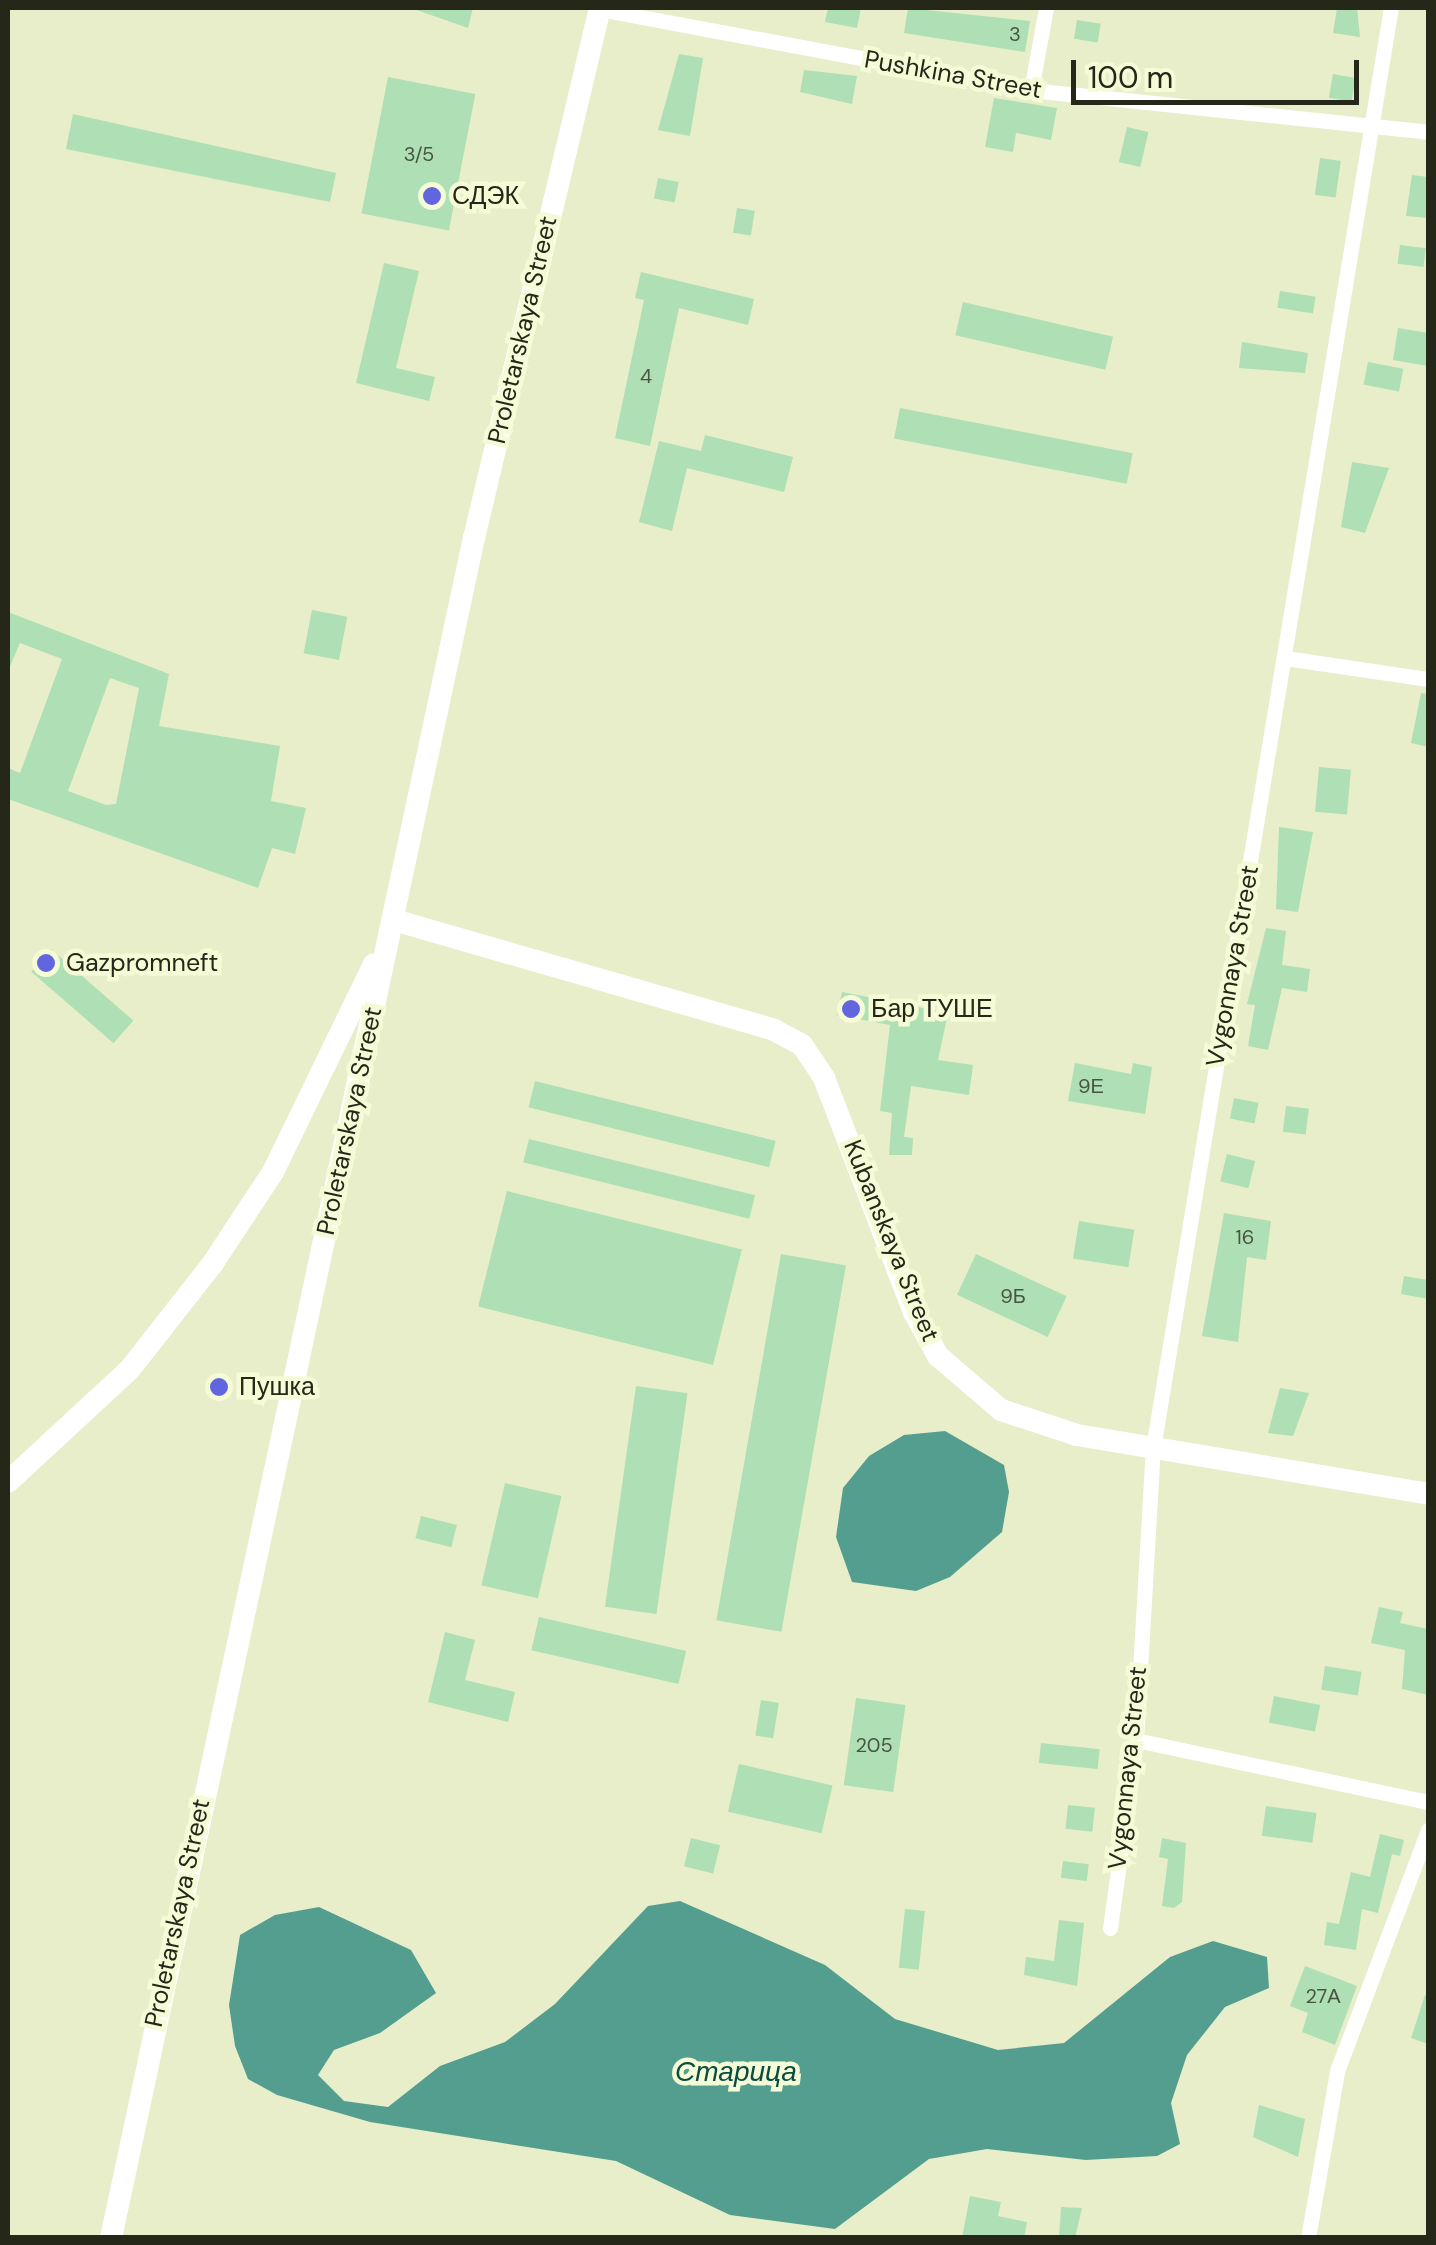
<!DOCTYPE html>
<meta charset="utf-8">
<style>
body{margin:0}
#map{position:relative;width:1436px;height:2245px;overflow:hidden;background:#e8eec9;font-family:"DM Sans",sans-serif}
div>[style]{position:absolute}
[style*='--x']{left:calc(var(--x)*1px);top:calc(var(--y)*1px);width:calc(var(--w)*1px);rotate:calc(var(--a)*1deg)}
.water>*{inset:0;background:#549e90}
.building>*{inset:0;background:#afdfb4;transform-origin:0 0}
.street>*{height:15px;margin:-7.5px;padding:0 7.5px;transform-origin:7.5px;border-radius:7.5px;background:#fff}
.secondary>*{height:22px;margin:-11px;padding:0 11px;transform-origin:11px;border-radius:11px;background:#fff}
.dots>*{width:28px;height:28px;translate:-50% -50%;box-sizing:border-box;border:5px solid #f5fbd6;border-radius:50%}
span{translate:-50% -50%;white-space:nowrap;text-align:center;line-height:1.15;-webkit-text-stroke:9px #f5fbd6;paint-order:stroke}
.number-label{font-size:20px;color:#485540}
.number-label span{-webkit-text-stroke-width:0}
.street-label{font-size:25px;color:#252719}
.poi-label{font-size:25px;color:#252719}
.left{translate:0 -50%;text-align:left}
.water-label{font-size:28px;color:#094c42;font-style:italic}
.frame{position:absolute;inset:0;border:10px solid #252719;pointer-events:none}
.scale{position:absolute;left:1071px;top:60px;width:288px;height:45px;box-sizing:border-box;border:5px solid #252719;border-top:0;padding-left:12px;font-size:30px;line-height:35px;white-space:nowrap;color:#252719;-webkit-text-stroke:8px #f5fbd6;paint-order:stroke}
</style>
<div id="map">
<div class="water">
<i style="clip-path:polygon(945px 1431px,1004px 1465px,1009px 1492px,1002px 1532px,950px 1577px,916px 1591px,852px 1582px,836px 1537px,843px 1488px,869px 1456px,904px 1435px)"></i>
<i style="clip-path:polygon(680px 1901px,825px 1965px,895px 2019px,998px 2050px,1064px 2043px,1170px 1957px,1213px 1941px,1267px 1957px,1269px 1988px,1225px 2007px,1187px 2055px,1171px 2103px,1180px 2144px,1157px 2156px,1086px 2160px,987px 2149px,929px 2159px,835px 2229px,730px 2215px,616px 2161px,370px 2122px,277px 2095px,248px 2079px,235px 2046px,229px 2005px,240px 1935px,275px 1915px,319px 1907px,411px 1950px,436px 1993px,380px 2033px,334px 2050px,318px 2075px,344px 2101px,388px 2107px,440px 2066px,505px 2042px,555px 2004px,648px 1906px)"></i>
</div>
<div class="building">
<i style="clip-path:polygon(411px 8px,473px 8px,468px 28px)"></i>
<i style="clip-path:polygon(828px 8px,861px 8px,857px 28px,825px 22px)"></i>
<i style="clip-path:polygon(908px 8px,1030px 21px,1025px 52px,904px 33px)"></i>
<i style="clip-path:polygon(1337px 8px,1357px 8px,1360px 37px,1333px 33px)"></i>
<i style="left:1077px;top:20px;width:24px;height:19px;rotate:9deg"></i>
<i style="clip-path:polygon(679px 54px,703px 58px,690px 136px,658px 130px)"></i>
<i style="clip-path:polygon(804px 70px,857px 76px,852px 104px,800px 92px)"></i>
<i style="left:1333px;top:74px;width:23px;height:24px;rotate:10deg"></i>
<i style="left:388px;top:77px;width:89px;height:139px;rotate:11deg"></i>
<i style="clip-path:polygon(994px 98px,1057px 108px,1051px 140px,1016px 133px,1013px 152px,985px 147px)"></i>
<i style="clip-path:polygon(73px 114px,336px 173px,330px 202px,66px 149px)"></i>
<i style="left:1127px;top:127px;width:22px;height:36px;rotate:13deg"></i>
<i style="left:1320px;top:158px;width:21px;height:37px;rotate:8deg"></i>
<i style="clip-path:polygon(1412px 175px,1428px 177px,1428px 218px,1406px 216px)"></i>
<i style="left:658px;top:178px;width:21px;height:21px;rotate:11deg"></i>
<i style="left:737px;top:208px;width:18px;height:25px;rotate:9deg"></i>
<i style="left:1400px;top:245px;width:26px;height:19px;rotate:7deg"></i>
<i style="clip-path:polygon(384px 263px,419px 271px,396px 368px,435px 377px,429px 401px,356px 383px)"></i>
<i style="clip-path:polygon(641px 272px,754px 299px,748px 325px,679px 308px,650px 446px,615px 438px,644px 300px,635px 298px)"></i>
<i style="left:1280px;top:291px;width:36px;height:17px;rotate:9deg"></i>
<i style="left:963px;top:302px;width:154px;height:34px;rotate:13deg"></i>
<i style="clip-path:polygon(1398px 328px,1428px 333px,1428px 366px,1393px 360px)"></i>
<i style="clip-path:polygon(1242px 342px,1308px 353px,1305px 373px,1239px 368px)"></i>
<i style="left:1368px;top:362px;width:36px;height:23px;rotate:11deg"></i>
<i style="left:900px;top:408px;width:237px;height:31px;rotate:11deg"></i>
<i style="clip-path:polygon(705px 435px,793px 457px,784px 492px,687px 468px,672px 531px,639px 522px,659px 441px,701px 451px)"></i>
<i style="clip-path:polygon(1352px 462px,1389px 468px,1365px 533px,1341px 527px)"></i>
<i style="left:312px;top:610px;width:36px;height:44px;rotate:11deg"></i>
<i style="clip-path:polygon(evenodd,8px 612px,169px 674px,159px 726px,280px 746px,271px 801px,306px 808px,295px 854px,272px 848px,258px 888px,8px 799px,8px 768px,20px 773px,62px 659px,20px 643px,8px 671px,8px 612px,110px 678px,139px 688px,116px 804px,106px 805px,68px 791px,110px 678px)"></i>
<i style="clip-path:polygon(1421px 693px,1428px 694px,1428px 747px,1411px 743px)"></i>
<i style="left:1319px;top:767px;width:32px;height:45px;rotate:5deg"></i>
<i style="clip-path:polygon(1279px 827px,1313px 832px,1298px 912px,1276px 909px)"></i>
<i style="clip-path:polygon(1266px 928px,1286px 931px,1282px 965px,1310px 969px,1307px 992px,1282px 988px,1268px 1050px,1248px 1046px,1255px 1005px,1247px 1004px)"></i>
<i style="left:51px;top:949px;width:109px;height:30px;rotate:41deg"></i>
<i style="clip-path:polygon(842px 992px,948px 1013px,938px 1060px,973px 1065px,969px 1095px,911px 1086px,904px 1137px,913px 1138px,912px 1155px,889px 1155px,892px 1113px,880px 1111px,890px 1025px,837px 1015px)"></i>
<i style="clip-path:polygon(1075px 1063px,1131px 1074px,1133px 1063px,1152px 1067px,1145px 1114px,1068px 1101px)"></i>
<i style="left:535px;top:1081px;width:248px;height:27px;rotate:14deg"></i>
<i style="left:1234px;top:1098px;width:25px;height:21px;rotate:11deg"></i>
<i style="left:1286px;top:1106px;width:23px;height:26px;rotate:7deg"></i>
<i style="left:529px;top:1139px;width:233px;height:24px;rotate:14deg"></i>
<i style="left:1227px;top:1154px;width:29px;height:28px;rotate:14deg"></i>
<i style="left:507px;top:1191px;width:242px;height:119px;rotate:14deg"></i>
<i style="clip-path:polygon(1224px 1213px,1271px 1221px,1266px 1260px,1247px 1257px,1238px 1342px,1202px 1336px)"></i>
<i style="left:1079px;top:1221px;width:56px;height:38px;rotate:9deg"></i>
<i style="left:781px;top:1254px;width:66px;height:372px;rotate:10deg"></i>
<i style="left:976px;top:1254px;width:100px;height:45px;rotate:25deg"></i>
<i style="clip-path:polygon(1404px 1276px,1428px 1280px,1428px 1299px,1401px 1294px)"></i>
<i style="left:636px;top:1386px;width:52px;height:223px;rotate:8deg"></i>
<i style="clip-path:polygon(1280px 1388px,1309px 1393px,1293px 1436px,1268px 1433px)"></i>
<i style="left:505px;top:1483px;width:58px;height:105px;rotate:13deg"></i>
<i style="left:421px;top:1516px;width:37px;height:23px;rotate:14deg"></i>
<i style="clip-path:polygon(1379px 1607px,1403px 1612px,1400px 1623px,1428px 1629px,1428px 1695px,1402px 1689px,1405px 1650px,1371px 1643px)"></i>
<i style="left:539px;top:1617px;width:151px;height:34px;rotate:13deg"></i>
<i style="clip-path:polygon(445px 1632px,475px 1640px,465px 1680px,515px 1692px,508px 1722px,428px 1702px)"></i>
<i style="left:1325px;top:1666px;width:37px;height:24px;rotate:9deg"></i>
<i style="left:1274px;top:1696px;width:47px;height:27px;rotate:11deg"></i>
<i style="left:856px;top:1698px;width:50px;height:88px;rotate:8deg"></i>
<i style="left:761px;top:1700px;width:18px;height:36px;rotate:9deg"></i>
<i style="left:1041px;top:1743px;width:59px;height:20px;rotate:6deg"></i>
<i style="left:739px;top:1764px;width:96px;height:49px;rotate:13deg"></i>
<i style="left:1068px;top:1805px;width:27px;height:24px;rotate:6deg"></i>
<i style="left:1266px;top:1806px;width:51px;height:30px;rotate:8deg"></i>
<i style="clip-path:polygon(1380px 1834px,1404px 1840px,1400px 1856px,1392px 1854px,1378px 1913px,1362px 1909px,1356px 1950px,1324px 1945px,1327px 1922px,1339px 1924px,1351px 1872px,1370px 1877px)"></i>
<i style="left:691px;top:1838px;width:30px;height:29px;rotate:14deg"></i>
<i style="clip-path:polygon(1162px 1838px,1186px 1843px,1182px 1902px,1174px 1908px,1162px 1906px,1168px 1859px,1159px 1857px)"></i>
<i style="left:1063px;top:1861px;width:26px;height:17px;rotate:7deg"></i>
<i style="left:905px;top:1909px;width:20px;height:59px;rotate:6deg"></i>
<i style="clip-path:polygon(1059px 1920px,1084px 1923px,1077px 1986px,1024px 1975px,1026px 1957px,1054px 1961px)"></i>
<i style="clip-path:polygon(1305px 1966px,1357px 1986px,1335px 2045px,1302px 2032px,1308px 2013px,1290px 2006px)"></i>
<i style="clip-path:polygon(1425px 1995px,1428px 1995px,1428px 2044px,1411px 2038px)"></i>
<i style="clip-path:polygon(1259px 2105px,1305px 2119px,1298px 2157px,1253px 2137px)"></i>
<i style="clip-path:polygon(970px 2196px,1001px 2202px,998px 2216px,1027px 2222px,1024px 2238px,962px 2238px)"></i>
<i style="clip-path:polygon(1061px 2207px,1082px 2208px,1075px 2238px,1059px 2238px)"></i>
</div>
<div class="street">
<i style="--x:599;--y:9;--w:440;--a:10.6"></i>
<i style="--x:1031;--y:90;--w:399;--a:6"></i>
<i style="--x:1031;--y:90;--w:83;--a:-79.6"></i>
<i style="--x:1285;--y:658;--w:145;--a:8.4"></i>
<i style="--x:1136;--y:1740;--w:299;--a:12"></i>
<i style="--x:1110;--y:1928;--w:190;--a:-82.1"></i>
<i style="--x:1136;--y:1740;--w:292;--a:-86.7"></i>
<i style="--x:1153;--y:1448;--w:1460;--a:-80.62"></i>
<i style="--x:1308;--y:2238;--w:169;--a:-80.1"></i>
<i style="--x:1337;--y:2071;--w:258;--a:-69.3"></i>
</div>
<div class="secondary">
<i style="--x:394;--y:920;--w:396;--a:16.1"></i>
<i style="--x:774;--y:1030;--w:32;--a:28"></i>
<i style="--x:802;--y:1045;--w:40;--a:56"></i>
<i style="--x:824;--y:1078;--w:251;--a:69"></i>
<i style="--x:914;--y:1312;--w:50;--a:61.4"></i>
<i style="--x:938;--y:1356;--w:83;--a:40.6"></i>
<i style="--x:1001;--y:1410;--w:80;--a:18.2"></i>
<i style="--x:1077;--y:1435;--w:356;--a:9.5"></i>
<i style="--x:8;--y:1482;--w:166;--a:-42.8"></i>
<i style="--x:130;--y:1369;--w:135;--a:-51.9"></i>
<i style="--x:213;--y:1263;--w:109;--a:-56.6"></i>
<i style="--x:273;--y:1172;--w:231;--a:-64.1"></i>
<i style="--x:111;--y:2238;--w:1738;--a:-77.95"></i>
<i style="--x:474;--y:538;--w:545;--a:-76.63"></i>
</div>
<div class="dots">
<i style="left:432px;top:196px;background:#6166de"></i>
<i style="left:46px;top:963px;background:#6166de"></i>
<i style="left:851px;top:1009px;background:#6166de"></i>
<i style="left:219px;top:1387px;background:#6166de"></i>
</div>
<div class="number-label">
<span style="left:1015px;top:34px">3</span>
<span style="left:419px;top:154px">3/5</span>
<span style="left:646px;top:376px">4</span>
<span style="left:1091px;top:1086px">9Е</span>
<span style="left:1245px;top:1237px">16</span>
<span style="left:1013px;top:1296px">9Б</span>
<span style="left:874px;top:1745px">205</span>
<span style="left:1323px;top:1996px">27А</span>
</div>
<div class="street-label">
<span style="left:953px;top:75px;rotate:10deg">Pushkina Street</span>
<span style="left:523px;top:330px;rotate:-77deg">Proletarskaya Street</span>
<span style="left:1233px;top:966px;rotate:-80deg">Vygonnaya Street</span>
<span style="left:350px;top:1121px;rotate:-78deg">Proletarskaya Street</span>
<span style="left:891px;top:1241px;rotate:68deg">Kubanskaya Street</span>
<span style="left:1128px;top:1768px;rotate:-84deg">Vygonnaya Street</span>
<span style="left:178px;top:1913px;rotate:-78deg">Proletarskaya Street</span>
</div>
<div class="poi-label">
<span class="left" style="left:452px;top:196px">СДЭК</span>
<span class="left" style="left:66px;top:963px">Gazpromneft</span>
<span class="left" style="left:871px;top:1009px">Бар ТУШЕ</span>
<span class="left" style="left:239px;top:1387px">Пушка</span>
</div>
<div class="water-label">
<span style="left:736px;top:2072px">Старица</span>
</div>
<div class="frame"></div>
<div class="scale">100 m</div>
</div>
